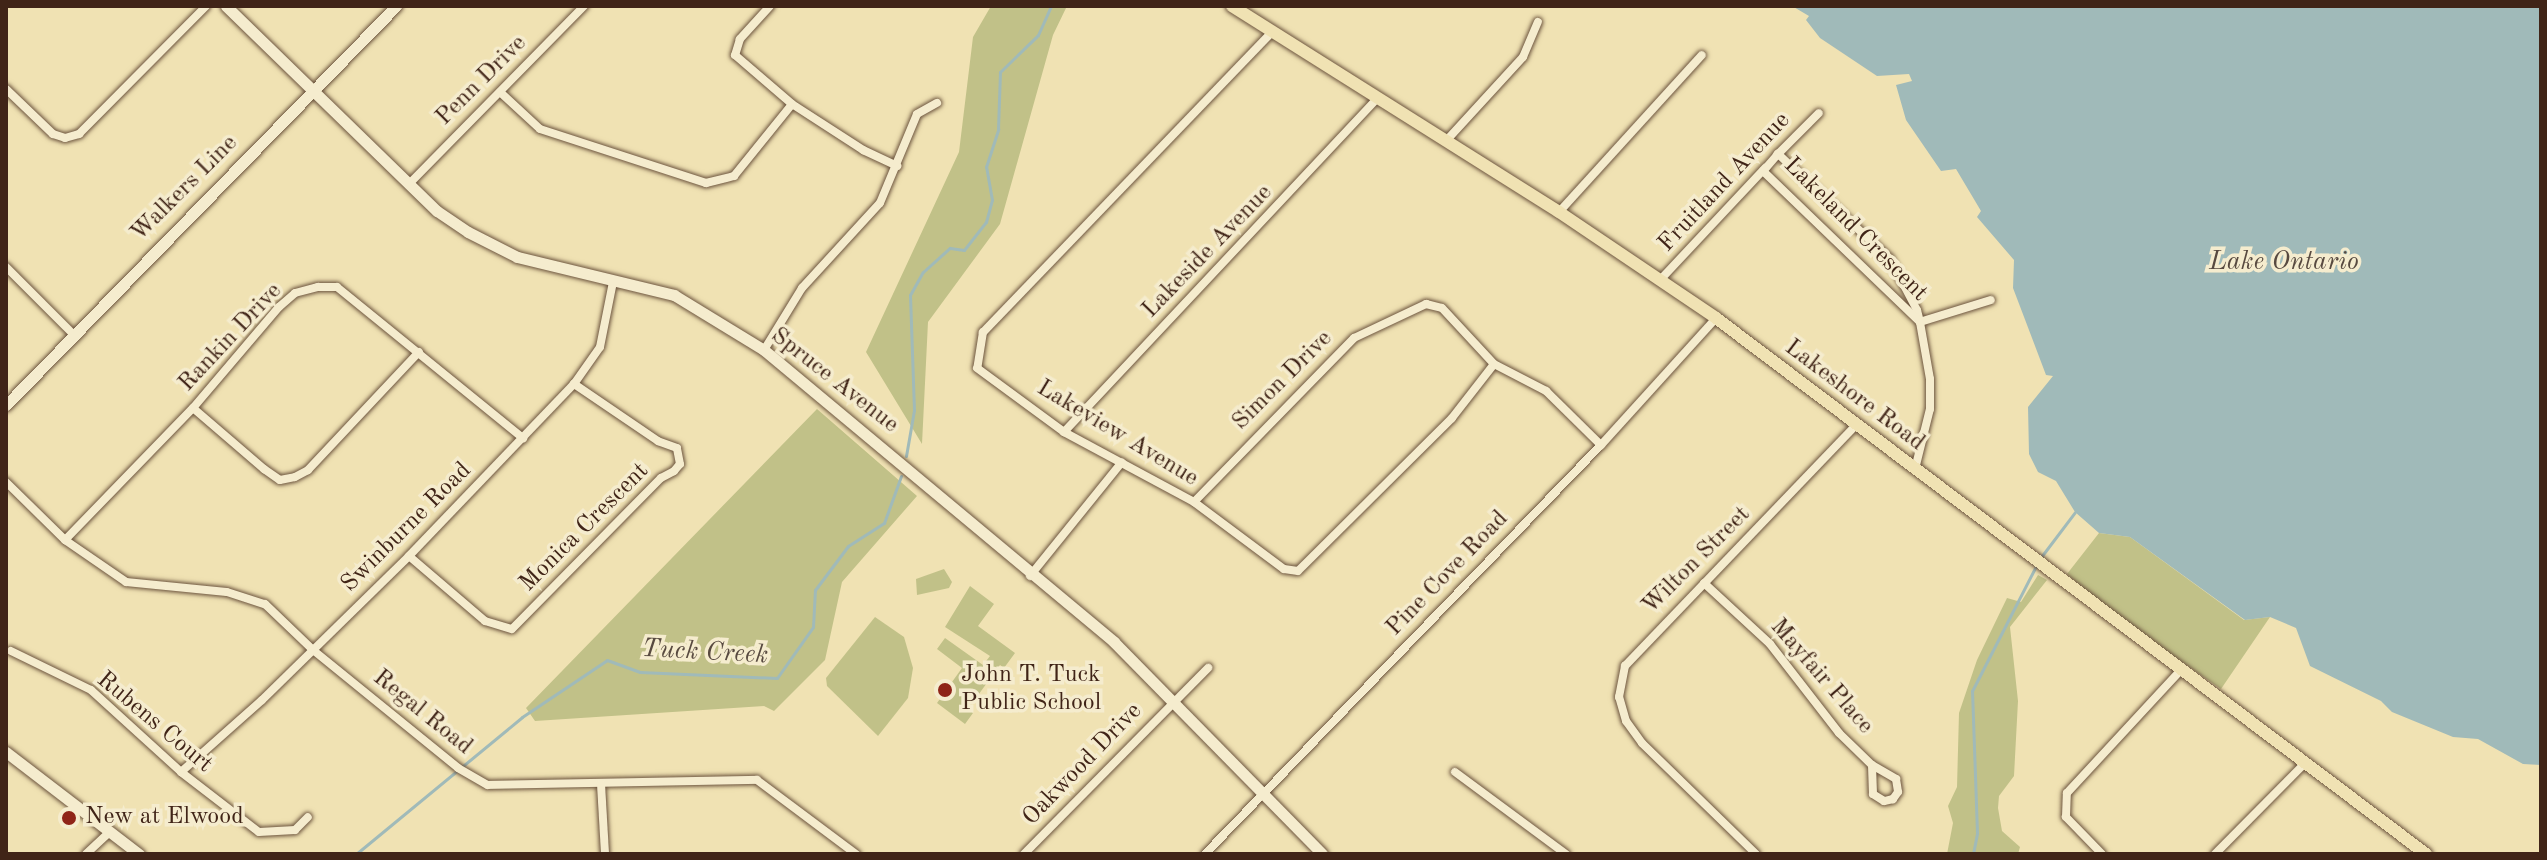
<!DOCTYPE html>
<style>
body{margin:0}
#map{position:relative;width:2547px;height:860px;overflow:hidden;background:#f0e2b3;font-family:"Old Standard TT",serif}
div>[style]{position:absolute}
[style*='--x']{left:calc(var(--x)*1px);top:calc(var(--y)*1px);width:calc(var(--w)*1px);rotate:calc(var(--a)*1deg)}
.green>*{inset:0;background:#c1c188}
.water>*{inset:0;background:#a0bab9}
.stream>*{height:3px;margin:-1.5px;padding:0 1.5px;transform-origin:1.5px;border-radius:1.5px;background:#a0bab9}
.roads{filter:drop-shadow(0 0 2px #6c543e) drop-shadow(0 0 2px #6c543e)}
.street>*{height:8px;margin:-4px;padding:0 4px;transform-origin:4px;border-radius:4px;background:#f5ecce}
.secondary>*{height:11px;margin:-5.5px;padding:0 5.5px;transform-origin:5.5px;border-radius:5.5px;background:#f5ecce}
.primary>*{height:12px;margin:-6px;padding:0 6px;transform-origin:6px;border-radius:6px;background:#f0e2b3}
.dots>*{width:22px;height:22px;translate:-50% -50%;box-sizing:border-box;border:4px solid #f5ecce;border-radius:50%}
span{translate:-50% -50%;white-space:nowrap;text-align:center;line-height:1.15;-webkit-text-stroke:7px #f5ecce;paint-order:stroke}
.street-label{font-size:24px;color:#402417}
.poi-label{font-size:24px;color:#402417}
.left{translate:0 -50%;text-align:left}
.water-label{font-size:26px;color:#584a40;font-style:italic}
.frame{position:absolute;inset:0;border:8px solid #402417;pointer-events:none}
</style>
<div id="map">
<div class="green">
<i style="clip-path:polygon(991px 6px,1067px 6px,1053px 35px,1000px 224px,928px 322px,922px 444px,866px 352px,959px 152px,973px 37px)"></i>
<i style="clip-path:polygon(817px 409px,917px 496px,842px 582px,825px 660px,774px 711px,764px 706px,535px 721px,526px 708px)"></i>
<i style="clip-path:polygon(2099px 533px,2130px 537px,2244px 620px,2270px 617px,2221px 689px,2113px 614px,2067px 574px)"></i>
<i style="clip-path:polygon(944px 569px,952px 582px,949px 588px,917px 595px,916px 579px)"></i>
<i style="clip-path:polygon(2038px 575px,2047px 580px,2010px 627px,2018px 701px,2014px 776px,1999px 796px,1998px 808px,2002px 831px,2020px 847px,2018px 854px,1947px 854px,1953px 823px,1948px 806px,1957px 787px,1959px 713px,1977px 660px,2007px 598px,2021px 602px)"></i>
<i style="clip-path:polygon(970px 586px,994px 604px,978px 626px,1015px 653px,1004px 668px,1000px 665px,968px 709px,973px 713px,965px 724px,937px 703px,962px 668px,937px 649px,945px 638px,983px 665px,990px 656px,945px 627px)"></i>
<i style="clip-path:polygon(875px 617px,904px 637px,913px 668px,908px 698px,878px 736px,827px 686px,826px 678px)"></i>
</div>
<div class="water">
<i style="clip-path:polygon(1792px 6px,2541px 6px,2541px 765px,2523px 764px,2478px 739px,2453px 737px,2392px 712px,2381px 701px,2310px 666px,2296px 628px,2270px 617px,2245px 620px,2130px 537px,2099px 533px,2075px 512px,2056px 481px,2038px 472px,2029px 454px,2028px 407px,2053px 376px,2046px 375px,2013px 288px,2014px 260px,1977px 217px,1981px 211px,1956px 169px,1941px 171px,1906px 120px,1896px 85px,1912px 81px,1909px 74px,1877px 76px,1820px 38px,1806px 20px,1809px 16px)"></i>
</div>
<div class="stream">
<i style="--x:906;--y:456;--w:47;--a:-80.1"></i>
<i style="--x:914;--y:410;--w:115;--a:-92"></i>
<i style="--x:910;--y:295;--w:26;--a:-61"></i>
<i style="--x:923;--y:272;--w:36;--a:-42"></i>
<i style="--x:950;--y:248;--w:14;--a:8"></i>
<i style="--x:964;--y:250;--w:36;--a:-52"></i>
<i style="--x:986;--y:222;--w:23;--a:-75"></i>
<i style="--x:992;--y:200;--w:34;--a:-100"></i>
<i style="--x:986;--y:167;--w:40;--a:-72"></i>
<i style="--x:998;--y:129;--w:57;--a:-88"></i>
<i style="--x:1000;--y:72;--w:53;--a:-44.2"></i>
<i style="--x:1038;--y:35;--w:32;--a:-66"></i>
<i style="--x:2041;--y:557;--w:56;--a:-52.9"></i>
<i style="--x:356;--y:854;--w:215;--a:-39.5"></i>
<i style="--x:522;--y:717;--w:102;--a:-33.8"></i>
<i style="--x:607;--y:660;--w:35;--a:20"></i>
<i style="--x:640;--y:672;--w:137;--a:2.5"></i>
<i style="--x:777;--y:678;--w:62;--a:-54.8"></i>
<i style="--x:813;--y:627;--w:37;--a:-87"></i>
<i style="--x:815;--y:590;--w:55;--a:-53.1"></i>
<i style="--x:848;--y:546;--w:43;--a:-32.6"></i>
<i style="--x:884;--y:523;--w:50;--a:-70.1"></i>
<i style="--x:1973;--y:854;--w:21;--a:-79"></i>
<i style="--x:1977;--y:833;--w:142;--a:-92"></i>
<i style="--x:1972;--y:691;--w:143;--a:-62.9"></i>
</div>
<div class="roads">
<div class="street">
<i style="--x:770;--y:6;--w:45;--a:132.3"></i>
<i style="--x:740;--y:39;--w:17;--a:107"></i>
<i style="--x:735;--y:55;--w:75;--a:40.7"></i>
<i style="--x:792;--y:104;--w:85;--a:32.9"></i>
<i style="--x:863;--y:150;--w:38;--a:25"></i>
<i style="--x:1272;--y:32;--w:417;--a:133.9"></i>
<i style="--x:983;--y:332;--w:36;--a:99"></i>
<i style="--x:977;--y:368;--w:108;--a:36.3"></i>
<i style="--x:1064;--y:432;--w:148;--a:28.3"></i>
<i style="--x:1194;--y:502;--w:112;--a:36.7"></i>
<i style="--x:1284;--y:569;--w:14;--a:8"></i>
<i style="--x:1298;--y:571;--w:217;--a:-44.8"></i>
<i style="--x:1452;--y:418;--w:68;--a:-52.1"></i>
<i style="--x:6;--y:89;--w:65;--a:43.8"></i>
<i style="--x:53;--y:134;--w:13;--a:18"></i>
<i style="--x:65;--y:138;--w:15;--a:-16"></i>
<i style="--x:79;--y:134;--w:180;--a:-45.2"></i>
<i style="--x:500;--y:92;--w:54;--a:42.8"></i>
<i style="--x:540;--y:129;--w:175;--a:18"></i>
<i style="--x:706;--y:183;--w:29;--a:-14"></i>
<i style="--x:734;--y:176;--w:92;--a:-51.1"></i>
<i style="--x:1446;--y:141;--w:114;--a:-47.5"></i>
<i style="--x:1523;--y:57;--w:38;--a:-67"></i>
<i style="--x:1777;--y:155;--w:59;--a:-45"></i>
<i style="--x:409;--y:184;--w:250;--a:-45.5"></i>
<i style="--x:1559;--y:212;--w:212;--a:-47.7"></i>
<i style="--x:6;--y:267;--w:95;--a:45"></i>
<i style="--x:1660;--y:280;--w:154;--a:-46.8"></i>
<i style="--x:1920;--y:322;--w:74;--a:-17.2"></i>
<i style="--x:764;--y:350;--w:73;--a:-58.5"></i>
<i style="--x:802;--y:288;--w:115;--a:-47.5"></i>
<i style="--x:880;--y:203;--w:96;--a:-67.4"></i>
<i style="--x:917;--y:114;--w:23;--a:-29"></i>
<i style="--x:193;--y:408;--w:94;--a:40.7"></i>
<i style="--x:264;--y:469;--w:19;--a:35"></i>
<i style="--x:280;--y:480;--w:15;--a:-11"></i>
<i style="--x:295;--y:477;--w:15;--a:-28"></i>
<i style="--x:308;--y:470;--w:162;--a:-46.8"></i>
<i style="--x:1064;--y:432;--w:458;--a:-46.8"></i>
<i style="--x:1915;--y:469;--w:62;--a:-76"></i>
<i style="--x:1930;--y:409;--w:30;--a:-90"></i>
<i style="--x:1930;--y:379;--w:58;--a:-100"></i>
<i style="--x:1920;--y:322;--w:12;--a:-104"></i>
<i style="--x:1917;--y:310;--w:58;--a:-117.9"></i>
<i style="--x:1890;--y:259;--w:154;--a:-136.8"></i>
<i style="--x:1778;--y:154;--w:23;--a:131"></i>
<i style="--x:1763;--y:171;--w:218;--a:43.9"></i>
<i style="--x:6;--y:482;--w:83;--a:44.5"></i>
<i style="--x:65;--y:540;--w:74;--a:34.5"></i>
<i style="--x:126;--y:582;--w:101;--a:5.7"></i>
<i style="--x:227;--y:592;--w:40;--a:18"></i>
<i style="--x:265;--y:604;--w:66;--a:43.8"></i>
<i style="--x:313;--y:650;--w:187;--a:39.1"></i>
<i style="--x:458;--y:768;--w:34;--a:30"></i>
<i style="--x:488;--y:785;--w:269;--a:-1.1"></i>
<i style="--x:757;--y:780;--w:124;--a:36.8"></i>
<i style="--x:1194;--y:502;--w:229;--a:-45.7"></i>
<i style="--x:1354;--y:338;--w:80;--a:-25.3"></i>
<i style="--x:1426;--y:304;--w:16;--a:14"></i>
<i style="--x:1442;--y:308;--w:76;--a:47.1"></i>
<i style="--x:1494;--y:364;--w:59;--a:27.4"></i>
<i style="--x:1546;--y:391;--w:77;--a:44.5"></i>
<i style="--x:65;--y:540;--w:184;--a:-45.9"></i>
<i style="--x:193;--y:408;--w:133;--a:-49.6"></i>
<i style="--x:279;--y:307;--w:21;--a:-41"></i>
<i style="--x:295;--y:293;--w:24;--a:-15"></i>
<i style="--x:318;--y:287;--w:19;--a:0"></i>
<i style="--x:337;--y:287;--w:240;--a:39.1"></i>
<i style="--x:409;--y:556;--w:100;--a:40.5"></i>
<i style="--x:485;--y:621;--w:28;--a:17"></i>
<i style="--x:512;--y:629;--w:212;--a:-45.4"></i>
<i style="--x:661;--y:478;--w:15;--a:-28"></i>
<i style="--x:674;--y:471;--w:9;--a:-49"></i>
<i style="--x:680;--y:464;--w:16;--a:-101"></i>
<i style="--x:677;--y:448;--w:20;--a:-160"></i>
<i style="--x:658;--y:441;--w:102;--a:-145.8"></i>
<i style="--x:1030;--y:576;--w:146;--a:-51.1"></i>
<i style="--x:1704;--y:583;--w:90;--a:42.7"></i>
<i style="--x:1770;--y:644;--w:113;--a:52.2"></i>
<i style="--x:1839;--y:733;--w:46;--a:44.1"></i>
<i style="--x:1872;--y:765;--w:28;--a:30"></i>
<i style="--x:1896;--y:779;--w:13;--a:81"></i>
<i style="--x:1898;--y:792;--w:9;--a:126"></i>
<i style="--x:1893;--y:799;--w:9;--a:167"></i>
<i style="--x:1884;--y:801;--w:13;--a:-148"></i>
<i style="--x:1873;--y:794;--w:29;--a:-92"></i>
<i style="--x:11;--y:651;--w:89;--a:26"></i>
<i style="--x:91;--y:690;--w:122;--a:42.3"></i>
<i style="--x:181;--y:772;--w:98;--a:37.6"></i>
<i style="--x:259;--y:832;--w:36;--a:-3"></i>
<i style="--x:295;--y:830;--w:18;--a:-45"></i>
<i style="--x:181;--y:772;--w:108;--a:-41.6"></i>
<i style="--x:262;--y:700;--w:206;--a:-44.4"></i>
<i style="--x:409;--y:556;--w:238;--a:-46.2"></i>
<i style="--x:574;--y:384;--w:45;--a:-54.9"></i>
<i style="--x:600;--y:347;--w:66;--a:-78.7"></i>
<i style="--x:1455;--y:772;--w:138;--a:36.5"></i>
<i style="--x:601;--y:784;--w:70;--a:86.7"></i>
<i style="--x:86;--y:854;--w:33;--a:-43"></i>
<i style="--x:1024;--y:854;--w:262;--a:-45.3"></i>
<i style="--x:1205;--y:854;--w:569;--a:-45.93"></i>
<i style="--x:1601;--y:445;--w:171;--a:-47.8"></i>
<i style="--x:1756;--y:854;--w:159;--a:-135.8"></i>
<i style="--x:1642;--y:743;--w:27;--a:-126"></i>
<i style="--x:1626;--y:721;--w:25;--a:-106"></i>
<i style="--x:1619;--y:697;--w:32;--a:-79"></i>
<i style="--x:1625;--y:666;--w:334;--a:-46.2"></i>
<i style="--x:2102;--y:854;--w:52;--a:-134.2"></i>
<i style="--x:2066;--y:817;--w:24;--a:-88"></i>
<i style="--x:2067;--y:793;--w:169;--a:-47.2"></i>
<i style="--x:2215;--y:854;--w:129;--a:-45.3"></i>
</div>
<div class="secondary">
<i style="--x:226;--y:6;--w:294;--a:44.2"></i>
<i style="--x:437;--y:211;--w:37;--a:34"></i>
<i style="--x:468;--y:232;--w:55;--a:27"></i>
<i style="--x:517;--y:257;--w:162;--a:13.6"></i>
<i style="--x:674;--y:295;--w:105;--a:31.4"></i>
<i style="--x:764;--y:350;--w:456;--a:39.8"></i>
<i style="--x:1114;--y:642;--w:297;--a:45.5"></i>
<i style="--x:6;--y:405;--w:558;--a:-45.65"></i>
<i style="--x:6;--y:752;--w:168;--a:37.5"></i>
</div>
<div class="primary">
<i style="--x:1232;--y:6;--w:386;--a:32.2"></i>
<i style="--x:1559;--y:212;--w:189;--a:34"></i>
<i style="--x:1716;--y:318;--w:890;--a:37.05"></i>
</div>
</div>
<div class="dots">
<i style="left:945px;top:690px;background:#8f2418"></i>
<i style="left:69px;top:818px;background:#8f2418"></i>
</div>
<div class="street-label">
<span style="left:482px;top:81px;rotate:-45deg">Penn Drive</span>
<span style="left:1725px;top:183px;rotate:-47deg">Fruitland Avenue</span>
<span style="left:185px;top:189px;rotate:-45deg">Walkers Line</span>
<span style="left:1855px;top:230px;rotate:45deg">Lakeland Crescent</span>
<span style="left:1208px;top:252px;rotate:-46deg">Lakeside Avenue</span>
<span style="left:231px;top:338px;rotate:-47deg">Rankin Drive</span>
<span style="left:834px;top:381px;rotate:38deg">Spruce Avenue</span>
<span style="left:1283px;top:381px;rotate:-45deg">Simon Drive</span>
<span style="left:1854px;top:396px;rotate:37deg">Lakeshore Road</span>
<span style="left:1117px;top:434px;rotate:31deg">Lakeview Avenue</span>
<span style="left:407px;top:528px;rotate:-45deg">Swinburne Road</span>
<span style="left:585px;top:528px;rotate:-45deg">Monica Crescent</span>
<span style="left:1697px;top:561px;rotate:-45deg">Wilton Street</span>
<span style="left:1448px;top:574px;rotate:-46deg">Pine Cove Road</span>
<span style="left:1821px;top:677px;rotate:49deg">Mayfair Place</span>
<span style="left:422px;top:713px;rotate:39deg">Regal Road</span>
<span style="left:154px;top:723px;rotate:40deg">Rubens Court</span>
<span style="left:1083px;top:765px;rotate:-46deg">Oakwood Drive</span>
</div>
<div class="poi-label">
<span class="left" style="left:961px;top:690px">John T. Tuck<br>Public School</span>
<span class="left" style="left:85px;top:818px">New at Elwood</span>
</div>
<div class="water-label">
<span style="left:2284px;top:263px">Lake Ontario</span>
<span style="left:705px;top:653px;rotate:3deg">Tuck Creek</span>
</div>
<div class="frame"></div>
</div>
